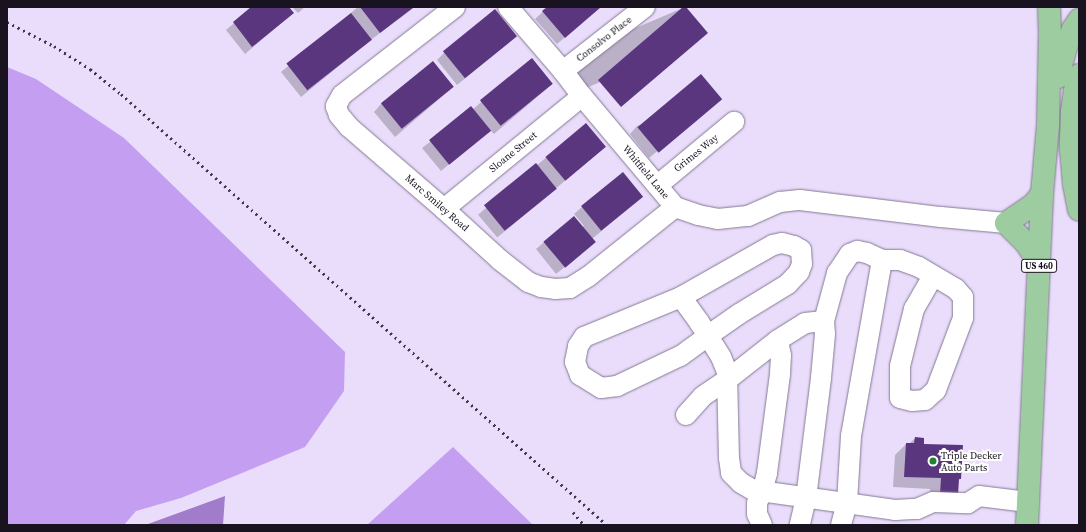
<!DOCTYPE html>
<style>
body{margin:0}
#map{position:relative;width:1086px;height:532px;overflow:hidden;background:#e9ddfb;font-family:"Source Serif 4",serif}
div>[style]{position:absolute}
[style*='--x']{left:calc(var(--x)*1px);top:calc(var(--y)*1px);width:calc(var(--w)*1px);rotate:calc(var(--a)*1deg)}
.forest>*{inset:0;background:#c49ef0}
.water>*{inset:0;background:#a17ccb}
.shadow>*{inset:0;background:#0003;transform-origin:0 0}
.building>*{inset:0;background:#5a367f;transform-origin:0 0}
.roads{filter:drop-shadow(0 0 1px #847893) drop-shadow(0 0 1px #847893)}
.minor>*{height:20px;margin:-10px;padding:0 10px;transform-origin:10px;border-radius:10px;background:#fff}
.major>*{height:22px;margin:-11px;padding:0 11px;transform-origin:11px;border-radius:11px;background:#9ecca1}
.rail>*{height:3px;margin-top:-1.5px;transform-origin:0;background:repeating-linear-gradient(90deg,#3e3847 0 2px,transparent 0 6px)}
.dots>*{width:11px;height:11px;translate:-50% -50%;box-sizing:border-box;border:2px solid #fff;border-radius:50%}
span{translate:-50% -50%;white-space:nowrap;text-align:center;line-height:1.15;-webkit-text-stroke:4px #fff;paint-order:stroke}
.shield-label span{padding:1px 3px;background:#fff;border:1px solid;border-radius:3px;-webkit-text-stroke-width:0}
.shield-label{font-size:9px;color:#18131e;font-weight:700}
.street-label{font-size:10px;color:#18131e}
.poi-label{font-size:10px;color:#18131e}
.left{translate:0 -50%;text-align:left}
.frame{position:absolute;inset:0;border:8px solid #18131e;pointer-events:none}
</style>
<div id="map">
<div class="forest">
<i style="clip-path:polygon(7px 67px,36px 79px,124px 138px,345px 352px,344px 391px,305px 447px,181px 498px,136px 511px,124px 525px,7px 525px)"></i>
<i style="clip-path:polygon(453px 447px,533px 525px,367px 525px)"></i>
</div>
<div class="water">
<i style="clip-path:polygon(225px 496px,223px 525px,148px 525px,148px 524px)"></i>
</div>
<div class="shadow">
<i style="clip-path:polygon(253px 7px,288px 7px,293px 13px,245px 54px,226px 30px)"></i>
<i style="clip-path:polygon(292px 7px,305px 7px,298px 13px)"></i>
<i style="clip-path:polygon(358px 7px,415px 7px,372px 39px,301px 97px,281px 72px)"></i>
<i style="clip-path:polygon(548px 7px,601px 7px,557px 44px,535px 19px)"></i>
<i style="left:685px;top:7px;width:36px;height:124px;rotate:67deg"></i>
<i style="clip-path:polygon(508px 43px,457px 85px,437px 60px,444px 53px)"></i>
<i style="clip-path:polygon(531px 59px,552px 84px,494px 134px,490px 130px,441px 171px,422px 148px,472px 110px)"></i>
<i style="clip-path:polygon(453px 87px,395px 137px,374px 112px,381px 104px)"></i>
<i style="clip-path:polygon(720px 99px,649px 158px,630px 134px,637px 126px)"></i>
<i style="left:586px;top:124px;width:30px;height:141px;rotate:50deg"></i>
<i style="clip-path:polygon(642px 197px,592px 239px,587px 249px,556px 274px,536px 249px,574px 217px,582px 227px,584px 226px,574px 214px,582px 207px)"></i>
<i style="clip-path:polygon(915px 438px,960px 479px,929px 504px,930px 489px,893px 487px,895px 455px,906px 444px,909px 444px)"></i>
</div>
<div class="building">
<i style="clip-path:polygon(251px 7px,289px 7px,294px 13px,252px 47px,233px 22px)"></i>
<i style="clip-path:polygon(360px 7px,414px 7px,380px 33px)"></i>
<i style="clip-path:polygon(547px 7px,601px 7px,565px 38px,542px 11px)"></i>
<i style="clip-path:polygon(683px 7px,686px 7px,708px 33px,621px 107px,598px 80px)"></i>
<i style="left:495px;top:9px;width:35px;height:67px;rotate:51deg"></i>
<i style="left:351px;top:13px;width:34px;height:82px;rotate:52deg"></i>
<i style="left:532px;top:58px;width:33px;height:67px;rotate:51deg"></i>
<i style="left:433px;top:61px;width:33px;height:67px;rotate:51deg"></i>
<i style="left:701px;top:74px;width:33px;height:83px;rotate:50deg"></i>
<i style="left:471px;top:106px;width:32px;height:54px;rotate:51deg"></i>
<i style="left:586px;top:123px;width:31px;height:53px;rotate:50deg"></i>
<i style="left:536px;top:163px;width:33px;height:67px;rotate:51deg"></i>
<i style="left:623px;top:172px;width:32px;height:54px;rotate:51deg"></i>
<i style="left:574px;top:216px;width:34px;height:40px;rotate:50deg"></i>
<i style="clip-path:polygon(915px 437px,924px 438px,924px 444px,963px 445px,961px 479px,959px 479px,958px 495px,940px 494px,941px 478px,904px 477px,906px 443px,914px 443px)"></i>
</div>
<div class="roads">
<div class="minor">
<i style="--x:455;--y:7;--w:143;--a:142.1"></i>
<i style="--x:342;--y:95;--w:13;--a:119"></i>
<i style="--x:336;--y:106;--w:9;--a:72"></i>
<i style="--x:339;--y:115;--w:16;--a:50"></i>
<i style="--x:349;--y:127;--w:125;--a:40.8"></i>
<i style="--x:444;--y:209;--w:76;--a:42.3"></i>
<i style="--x:500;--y:260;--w:36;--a:38"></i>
<i style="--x:528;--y:282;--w:14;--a:21"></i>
<i style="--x:541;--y:287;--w:14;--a:8"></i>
<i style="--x:555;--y:289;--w:15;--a:-4"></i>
<i style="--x:570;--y:288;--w:22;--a:-32"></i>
<i style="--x:589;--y:276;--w:110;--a:-38.7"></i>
<i style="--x:508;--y:7;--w:84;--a:49.3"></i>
<i style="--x:563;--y:71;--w:31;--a:53"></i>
<i style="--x:582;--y:96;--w:145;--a:50"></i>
<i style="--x:675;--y:207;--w:24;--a:19"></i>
<i style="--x:698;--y:215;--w:20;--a:11"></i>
<i style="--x:718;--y:219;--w:30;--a:-6"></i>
<i style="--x:748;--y:216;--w:35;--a:-24"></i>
<i style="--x:780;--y:202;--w:20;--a:-6"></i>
<i style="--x:800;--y:200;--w:142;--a:6.9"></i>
<i style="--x:941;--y:217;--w:65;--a:5.3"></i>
<i style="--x:563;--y:71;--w:104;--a:-38"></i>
<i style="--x:658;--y:185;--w:99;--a:-39.7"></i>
<i style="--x:444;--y:209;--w:178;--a:-39.3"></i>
<i style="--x:681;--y:297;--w:106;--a:-29.5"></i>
<i style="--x:773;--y:245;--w:9;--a:-13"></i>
<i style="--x:782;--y:243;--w:12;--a:14"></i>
<i style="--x:794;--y:246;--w:8;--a:30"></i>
<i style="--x:801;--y:250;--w:14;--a:86"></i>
<i style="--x:802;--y:264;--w:9;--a:111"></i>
<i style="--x:799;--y:272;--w:16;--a:133"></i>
<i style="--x:788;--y:284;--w:57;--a:148.5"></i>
<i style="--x:739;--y:314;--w:38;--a:145"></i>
<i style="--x:708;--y:336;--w:34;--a:144"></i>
<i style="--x:680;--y:356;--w:70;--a:154.5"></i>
<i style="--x:617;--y:386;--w:16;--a:173"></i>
<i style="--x:601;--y:388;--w:25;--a:-148"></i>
<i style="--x:580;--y:375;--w:14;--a:-111"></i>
<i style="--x:575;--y:362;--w:16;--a:-79"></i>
<i style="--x:578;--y:346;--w:11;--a:-56"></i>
<i style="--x:584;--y:337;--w:105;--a:-22.4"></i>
<i style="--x:681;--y:297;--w:31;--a:54"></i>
<i style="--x:699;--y:322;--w:17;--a:57"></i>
<i style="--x:708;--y:336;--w:25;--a:58"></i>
<i style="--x:721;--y:357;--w:16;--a:68"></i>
<i style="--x:727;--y:372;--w:86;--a:88.7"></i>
<i style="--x:729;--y:458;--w:15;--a:82"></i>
<i style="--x:731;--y:473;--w:14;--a:45"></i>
<i style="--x:741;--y:483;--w:14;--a:30"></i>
<i style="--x:753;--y:490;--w:143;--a:8"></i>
<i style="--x:895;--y:510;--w:22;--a:-3"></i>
<i style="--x:917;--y:509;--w:17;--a:-24"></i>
<i style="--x:933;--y:502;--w:35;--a:2"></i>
<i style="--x:968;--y:503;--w:13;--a:-32"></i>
<i style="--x:979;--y:496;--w:49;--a:7"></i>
<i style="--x:824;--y:321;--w:50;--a:-74.8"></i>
<i style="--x:837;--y:273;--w:23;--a:-56"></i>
<i style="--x:850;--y:254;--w:8;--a:-23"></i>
<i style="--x:857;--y:251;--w:10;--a:11"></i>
<i style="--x:867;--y:253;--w:17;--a:25"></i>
<i style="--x:686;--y:415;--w:25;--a:-48"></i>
<i style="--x:703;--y:396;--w:29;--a:-34"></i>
<i style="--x:727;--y:380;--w:65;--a:-38.1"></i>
<i style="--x:778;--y:340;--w:32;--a:-32"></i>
<i style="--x:805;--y:323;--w:19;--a:-6"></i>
<i style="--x:824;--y:321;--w:13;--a:86"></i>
<i style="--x:825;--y:334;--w:44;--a:95.2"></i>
<i style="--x:821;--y:378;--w:121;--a:97.1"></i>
<i style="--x:806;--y:498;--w:28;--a:103"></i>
<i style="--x:762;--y:525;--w:12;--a:-114"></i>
<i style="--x:757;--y:514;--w:11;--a:-90"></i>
<i style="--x:757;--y:503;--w:12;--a:-66"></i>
<i style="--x:762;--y:492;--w:20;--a:-75"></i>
<i style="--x:767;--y:473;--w:100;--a:-82.5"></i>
<i style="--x:780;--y:374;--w:18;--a:-87"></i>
<i style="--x:781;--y:356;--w:16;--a:-101"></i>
<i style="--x:841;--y:525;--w:23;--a:-75"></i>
<i style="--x:847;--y:503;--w:67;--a:-86.6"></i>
<i style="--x:851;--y:436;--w:179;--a:-80"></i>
<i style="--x:882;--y:260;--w:18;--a:0"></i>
<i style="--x:900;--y:260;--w:20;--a:20"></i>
<i style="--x:919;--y:267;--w:43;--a:30.7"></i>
<i style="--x:956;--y:289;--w:11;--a:49"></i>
<i style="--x:963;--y:297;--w:21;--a:90"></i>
<i style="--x:963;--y:318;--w:77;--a:110.6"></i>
<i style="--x:936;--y:390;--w:15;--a:138"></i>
<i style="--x:925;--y:400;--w:13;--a:176"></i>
<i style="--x:912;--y:401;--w:12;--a:-166"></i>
<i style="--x:900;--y:398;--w:32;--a:-90"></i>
<i style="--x:900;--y:366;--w:59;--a:-76.2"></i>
<i style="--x:914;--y:309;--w:38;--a:-60"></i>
</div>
<div class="major">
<i style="--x:1079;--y:75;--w:9;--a:111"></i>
<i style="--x:1076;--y:83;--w:28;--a:98"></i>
<i style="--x:1072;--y:111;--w:38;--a:92"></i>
<i style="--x:1071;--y:149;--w:35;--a:85"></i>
<i style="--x:1074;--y:184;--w:26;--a:79"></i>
<i style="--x:1058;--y:77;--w:34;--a:-75"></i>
<i style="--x:1067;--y:44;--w:16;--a:-68"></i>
<i style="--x:1073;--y:29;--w:11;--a:-56"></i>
<i style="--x:1039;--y:263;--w:24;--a:-123"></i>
<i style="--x:1026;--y:243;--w:28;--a:-135"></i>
<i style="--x:1006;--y:223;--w:32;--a:-34"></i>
<i style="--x:1033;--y:205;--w:14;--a:-51"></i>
<i style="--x:1027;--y:525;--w:331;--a:-87.4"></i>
<i style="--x:1042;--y:194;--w:68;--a:-85"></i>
<i style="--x:1048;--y:126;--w:92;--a:-88.8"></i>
<i style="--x:1050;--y:34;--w:27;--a:-92"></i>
</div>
</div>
<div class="rail">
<i style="--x:7;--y:22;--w:53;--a:27.1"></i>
<i style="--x:54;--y:46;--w:43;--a:32.6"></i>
<i style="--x:90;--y:69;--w:40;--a:39"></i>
<i style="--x:121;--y:94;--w:650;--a:41.57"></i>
<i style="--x:573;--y:512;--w:17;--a:50"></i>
</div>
<div class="dots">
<i style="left:933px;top:461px;background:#258233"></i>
</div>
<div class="shield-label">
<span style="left:1039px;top:266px">US 460</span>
</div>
<div class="street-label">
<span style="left:604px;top:39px;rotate:-38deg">Consolvo Place</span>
<span style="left:513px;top:152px;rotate:-39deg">Sloane Street</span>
<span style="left:696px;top:153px;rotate:-39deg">Grimes Way</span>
<span style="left:646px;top:172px;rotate:50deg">Whitfield Lane</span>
<span style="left:437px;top:203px;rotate:41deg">Marc Smiley Road</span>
</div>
<div class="poi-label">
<span class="left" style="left:941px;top:461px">Triple Decker<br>Auto Parts</span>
</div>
<div class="frame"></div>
</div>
